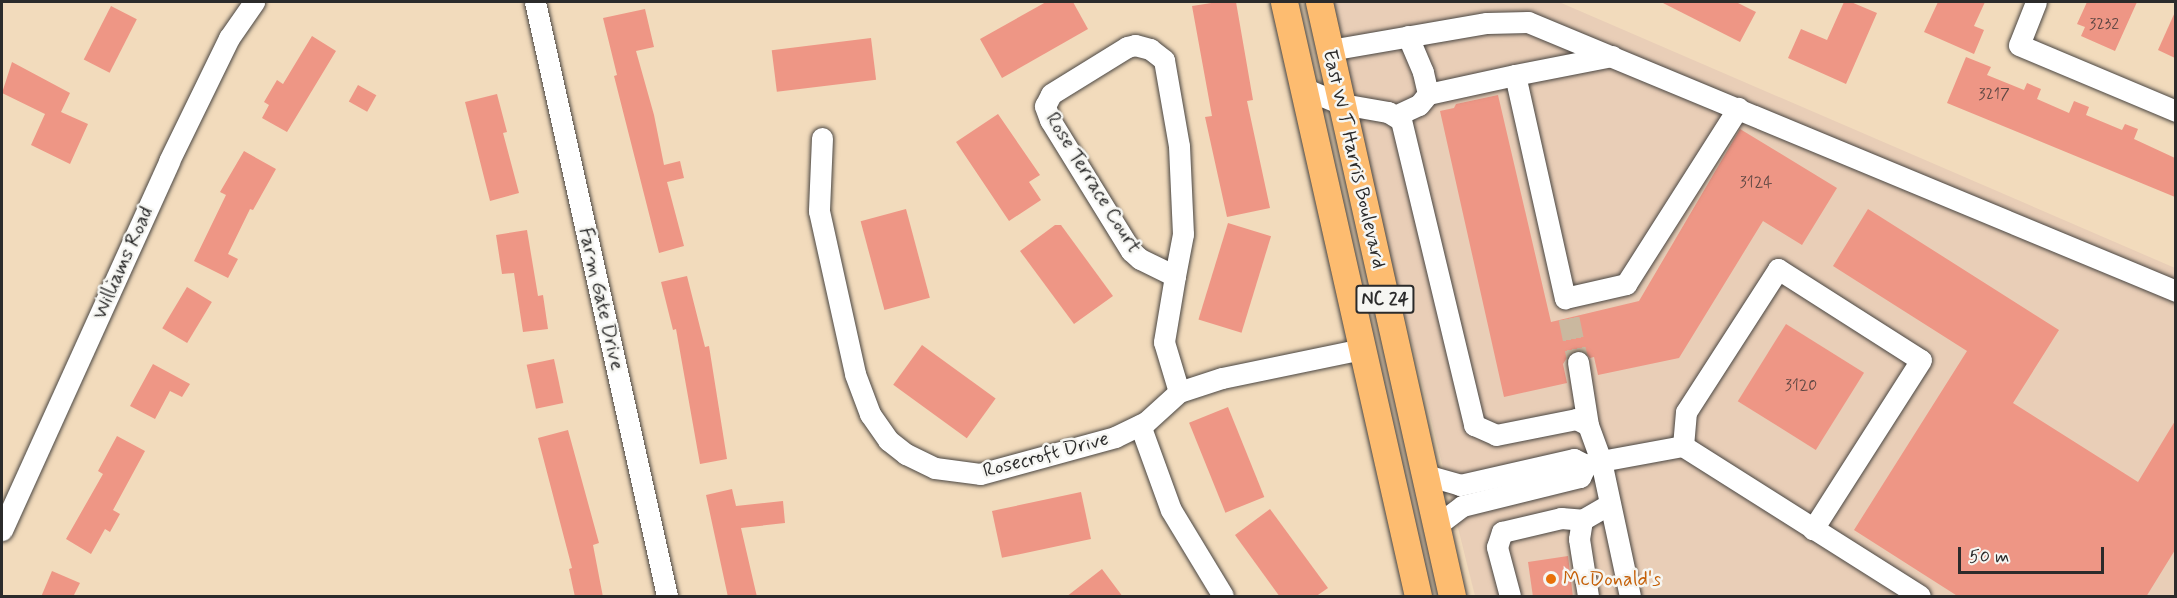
<!DOCTYPE html>
<style>
body{margin:0}
#map{position:relative;width:2177px;height:598px;overflow:hidden;background:#f2dbbc;font-family:Mynerve,sans-serif}
div>[style]{position:absolute}
[style*='--x']{left:calc(var(--x)*1px);top:calc(var(--y)*1px);width:calc(var(--w)*1px);rotate:calc(var(--a)*1deg)}
.built>*{inset:0;background:#e9ceb7}
.building>*{inset:0;background:#ee9685;transform-origin:0 0}
.minor-tunnel>*{height:21px;margin-top:-10.5px;transform-origin:0;background:repeating-linear-gradient(90deg,#cab89f 0 21px,transparent 0 31px)}
.roads{filter:drop-shadow(0 0 2px #494541) drop-shadow(0 0 2px #494541)}
.minor>*{height:21px;margin:-10.5px;padding:0 10.5px;transform-origin:10.5px;border-radius:10.5px;background:#fff}
.major>*{height:27px;margin:-13.5px;padding:0 13.5px;transform-origin:13.5px;border-radius:13.5px;background:#fdbc70}
.dots>*{width:16px;height:16px;translate:-50% -50%;box-sizing:border-box;border:3px solid #f6f6f2;border-radius:50%}
span{translate:-50% -50%;white-space:nowrap;text-align:center;line-height:1.15;-webkit-text-stroke:5px #f6f6f2;paint-order:stroke}
.number-label{font-size:16px;color:#5c4642}
.number-label span{-webkit-text-stroke-width:0}
.shield-label span{padding:2px 4px;background:#f6f6f2;border:2px solid;border-radius:4px;-webkit-text-stroke-width:0}
.shield-label{font-size:18px;color:#2b2b2b;font-weight:700}
.street-label{font-size:20px;color:#2b2b2b}
.food-label{font-size:20px;color:#c56008}
.left{translate:0 -50%;text-align:left}
.frame{position:absolute;inset:0;border:3px solid #2b2b2b;pointer-events:none}
.scale{position:absolute;left:1958px;top:547px;width:146px;height:27px;box-sizing:border-box;border:3px solid #2b2b2b;border-top:0;padding-left:8px;font-size:18px;line-height:21px;white-space:nowrap;color:#2b2b2b;-webkit-text-stroke:4px #f6f6f2;paint-order:stroke}
</style>
<div id="map">
<div class="built">
<i style="clip-path:polygon(1327px 2px,1559px 2px,2175px 268px,2175px 596px,1475px 596px)"></i>
</div>
<div class="building">
<i style="clip-path:polygon(1046px 2px,1073px 2px,1088px 29px,1002px 78px,980px 39px)"></i>
<i style="clip-path:polygon(1218px 2px,1236px 2px,1253px 100px,1247px 101px,1270px 208px,1227px 217px,1205px 117px,1212px 116px,1192px 6px)"></i>
<i style="clip-path:polygon(1661px 2px,1736px 2px,1756px 12px,1740px 42px)"></i>
<i style="clip-path:polygon(1844px 2px,1851px 2px,1877px 13px,1846px 84px,1788px 58px,1801px 29px,1827px 40px)"></i>
<i style="clip-path:polygon(1938px 2px,1985px 2px,1974px 26px,1984px 30px,1974px 54px,1924px 32px)"></i>
<i style="clip-path:polygon(2087px 2px,2137px 2px,2115px 51px,2081px 36px,2085px 27px,2077px 24px)"></i>
<i style="left:111px;top:6px;width:29px;height:60px;rotate:27deg"></i>
<i style="clip-path:polygon(645px 9px,654px 47px,636px 51px,654px 115px,664px 165px,680px 161px,684px 178px,667px 182px,684px 246px,659px 253px,614px 76px,617px 75px,603px 18px)"></i>
<i style="clip-path:polygon(2175px 12px,2175px 58px,2158px 50px)"></i>
<i style="clip-path:polygon(312px 36px,336px 51px,287px 132px,262px 118px,269px 105px,264px 102px,277px 80px,283px 84px)"></i>
<i style="left:871px;top:38px;width:42px;height:100px;rotate:83deg"></i>
<i style="clip-path:polygon(1966px 57px,1991px 67px,1987px 75px,2024px 90px,2027px 83px,2041px 89px,2037px 99px,2069px 113px,2074px 101px,2089px 107px,2086px 115px,2122px 130px,2125px 124px,2138px 129px,2134px 139px,2175px 158px,2175px 197px,1947px 103px)"></i>
<i style="clip-path:polygon(12px 62px,70px 93px,61px 112px,88px 124px,70px 164px,31px 145px,45px 114px,2px 93px)"></i>
<i style="left:358px;top:85px;width:21px;height:19px;rotate:29deg"></i>
<i style="clip-path:polygon(497px 94px,507px 132px,503px 133px,519px 193px,490px 201px,465px 102px)"></i>
<i style="clip-path:polygon(1498px 95px,1551px 322px,1639px 301px,1740px 129px,1837px 188px,1802px 245px,1763px 221px,1679px 358px,1598px 375px,1594px 357px,1590px 358px,1583px 350px,1575px 350px,1570px 353px,1563px 364px,1567px 383px,1504px 397px,1440px 111px,1454px 108px,1456px 104px)"></i>
<i style="clip-path:polygon(998px 114px,1040px 175px,1029px 182px,1041px 200px,1009px 221px,956px 142px)"></i>
<i style="clip-path:polygon(244px 151px,276px 169px,253px 210px,250px 209px,228px 254px,238px 259px,228px 278px,194px 261px,226px 195px,220px 192px)"></i>
<i style="left:906px;top:209px;width:92px;height:47px;rotate:75deg"></i>
<i style="clip-path:polygon(1868px 209px,2059px 330px,2013px 403px,2138px 482px,2175px 421px,2175px 550px,2146px 597px,1959px 597px,1854px 530px,1967px 351px,1833px 266px)"></i>
<i style="left:1228px;top:223px;width:45px;height:101px;rotate:17deg"></i>
<i style="clip-path:polygon(1055px 225px,1061px 225px,1113px 296px,1074px 324px,1020px 251px)"></i>
<i style="clip-path:polygon(527px 230px,538px 296px,543px 295px,548px 329px,523px 332px,514px 273px,502px 274px,496px 235px)"></i>
<i style="clip-path:polygon(687px 276px,705px 347px,709px 346px,727px 459px,700px 464px,676px 329px,673px 330px,661px 282px)"></i>
<i style="left:187px;top:287px;width:29px;height:48px;rotate:31deg"></i>
<i style="left:1786px;top:324px;width:92px;height:91px;rotate:32deg"></i>
<i style="left:922px;top:345px;width:91px;height:49px;rotate:36deg"></i>
<i style="left:554px;top:359px;width:45px;height:28px;rotate:78deg"></i>
<i style="clip-path:polygon(153px 364px,190px 384px,182px 397px,170px 391px,155px 419px,130px 406px)"></i>
<i style="left:1228px;top:407px;width:97px;height:42px;rotate:68deg"></i>
<i style="clip-path:polygon(568px 430px,599px 543px,593px 545px,603px 597px,575px 597px,569px 569px,572px 568px,538px 438px)"></i>
<i style="clip-path:polygon(117px 436px,145px 451px,113px 510px,120px 514px,110px 532px,105px 529px,91px 554px,66px 539px,103px 474px,98px 471px)"></i>
<i style="clip-path:polygon(732px 489px,736px 506px,783px 501px,785px 523px,741px 528px,757px 597px,728px 597px,706px 495px)"></i>
<i style="left:1081px;top:492px;width:48px;height:91px;rotate:78deg"></i>
<i style="clip-path:polygon(1270px 509px,1328px 588px,1315px 597px,1280px 597px,1235px 535px)"></i>
<i style="clip-path:polygon(1568px 556px,1573px 597px,1533px 597px,1528px 562px)"></i>
<i style="clip-path:polygon(1102px 569px,1123px 597px,1066px 597px)"></i>
<i style="clip-path:polygon(52px 571px,80px 583px,73px 597px,41px 597px)"></i>
</div>
<div class="minor-tunnel">
<i style="--x:1569;--y:318;--w:45;--a:78.4"></i>
</div>
<div class="roads">
<div class="minor">
<i style="--x:535;--y:2;--w:608;--a:77.47"></i>
<i style="--x:2036;--y:2;--w:46;--a:111.6"></i>
<i style="--x:2019;--y:45;--w:170;--a:22.8"></i>
<i style="--x:1135;--y:45;--w:16;--a:15"></i>
<i style="--x:1150;--y:49;--w:18;--a:38"></i>
<i style="--x:1164;--y:60;--w:87;--a:80.1"></i>
<i style="--x:1179;--y:146;--w:88;--a:87.4"></i>
<i style="--x:1183;--y:234;--w:43;--a:100.8"></i>
<i style="--x:1175;--y:276;--w:39;--a:-154"></i>
<i style="--x:1140;--y:259;--w:12;--a:-138"></i>
<i style="--x:1131;--y:251;--w:154;--a:-121.7"></i>
<i style="--x:1050;--y:120;--w:15;--a:-110"></i>
<i style="--x:1045;--y:106;--w:13;--a:-63"></i>
<i style="--x:1051;--y:94;--w:89;--a:-31.7"></i>
<i style="--x:1127;--y:47;--w:8;--a:-14"></i>
<i style="--x:1330;--y:50;--w:159;--a:-9.8"></i>
<i style="--x:1487;--y:23;--w:41;--a:-1.4"></i>
<i style="--x:1528;--y:22;--w:702;--a:22.54"></i>
<i style="--x:1612;--y:56;--w:99;--a:168.9"></i>
<i style="--x:1515;--y:75;--w:229;--a:77.4"></i>
<i style="--x:1565;--y:298;--w:63;--a:-12.9"></i>
<i style="--x:1626;--y:284;--w:209;--a:-57.5"></i>
<i style="--x:1303;--y:88;--w:42;--a:22.3"></i>
<i style="--x:1342;--y:104;--w:47;--a:9.9"></i>
<i style="--x:1388;--y:112;--w:15;--a:32"></i>
<i style="--x:1401;--y:120;--w:314;--a:76.5"></i>
<i style="--x:1474;--y:425;--w:24;--a:24"></i>
<i style="--x:1496;--y:435;--w:82;--a:-11.3"></i>
<i style="--x:1576;--y:419;--w:13;--a:27"></i>
<i style="--x:1588;--y:425;--w:38;--a:70"></i>
<i style="--x:1601;--y:461;--w:83;--a:-10.4"></i>
<i style="--x:1683;--y:446;--w:280;--a:32.3"></i>
<i style="--x:1428;--y:94;--w:89;--a:-12.3"></i>
<i style="--x:1395;--y:116;--w:26;--a:-25"></i>
<i style="--x:1419;--y:105;--w:14;--a:-51"></i>
<i style="--x:1428;--y:94;--w:23;--a:-103"></i>
<i style="--x:1423;--y:72;--w:39;--a:-113"></i>
<i style="--x:822;--y:138;--w:73;--a:92.4"></i>
<i style="--x:819;--y:211;--w:167;--a:77.5"></i>
<i style="--x:855;--y:374;--w:43;--a:69.4"></i>
<i style="--x:870;--y:414;--w:32;--a:55"></i>
<i style="--x:888;--y:440;--w:23;--a:38"></i>
<i style="--x:906;--y:454;--w:32;--a:26"></i>
<i style="--x:935;--y:468;--w:45;--a:7.6"></i>
<i style="--x:980;--y:474;--w:140;--a:-15.3"></i>
<i style="--x:1115;--y:437;--w:34;--a:-26"></i>
<i style="--x:1146;--y:422;--w:45;--a:-42.3"></i>
<i style="--x:1179;--y:392;--w:45;--a:-18"></i>
<i style="--x:1222;--y:378;--w:143;--a:-11.7"></i>
<i style="--x:1175;--y:276;--w:67;--a:99.5"></i>
<i style="--x:1164;--y:342;--w:52;--a:73.3"></i>
<i style="--x:1578;--y:362;--w:64;--a:81"></i>
<i style="--x:1140;--y:425;--w:90;--a:70"></i>
<i style="--x:1171;--y:510;--w:100;--a:58.8"></i>
<i style="--x:1683;--y:446;--w:34;--a:-85"></i>
<i style="--x:1686;--y:412;--w:170;--a:-57.2"></i>
<i style="--x:1778;--y:269;--w:169;--a:32.5"></i>
<i style="--x:1921;--y:360;--w:201;--a:122.6"></i>
<i style="--x:1426;--y:475;--w:35;--a:16"></i>
<i style="--x:1460;--y:485;--w:117;--a:-12.8"></i>
<i style="--x:1574;--y:459;--w:13;--a:27"></i>
<i style="--x:1586;--y:465;--w:16;--a:-15"></i>
<i style="--x:1601;--y:461;--w:138;--a:77.9"></i>
<i style="--x:1582;--y:520;--w:19;--a:99"></i>
<i style="--x:1579;--y:539;--w:58;--a:81"></i>
<i style="--x:1437;--y:525;--w:31;--a:-37"></i>
<i style="--x:1462;--y:506;--w:122;--a:-13.8"></i>
<i style="--x:1580;--y:477;--w:13;--a:-63"></i>
<i style="--x:2;--y:530;--w:405;--a:-65.6"></i>
<i style="--x:169;--y:161;--w:137;--a:-64"></i>
<i style="--x:229;--y:38;--w:44;--a:-55.2"></i>
<i style="--x:1510;--y:596;--w:51;--a:-104.9"></i>
<i style="--x:1497;--y:547;--w:16;--a:-72"></i>
<i style="--x:1502;--y:532;--w:61;--a:-13.3"></i>
<i style="--x:1561;--y:518;--w:21;--a:5"></i>
<i style="--x:1582;--y:520;--w:32;--a:-30"></i>
</div>
<div class="major">
<i style="--x:1284;--y:2;--w:609;--a:77.29"></i>
<i style="--x:1319;--y:2;--w:609;--a:77.38"></i>
</div>
</div>
<div class="dots">
<i style="left:1551px;top:579px;background:#e8710a"></i>
</div>
<div class="number-label">
<span style="left:2104px;top:25px">3232</span>
<span style="left:1994px;top:95px">3217</span>
<span style="left:1756px;top:183px">3124</span>
<span style="left:1801px;top:386px">3120</span>
</div>
<div class="shield-label">
<span style="left:1385px;top:299px">NC 24</span>
</div>
<div class="street-label">
<span style="left:1354px;top:159px;rotate:77deg">East W T Harris Boulevard</span>
<span style="left:1093px;top:183px;rotate:58deg">Rose Terrace Court</span>
<span style="left:123px;top:263px;rotate:-66deg">Williams Road</span>
<span style="left:601px;top:299px;rotate:77deg">Farm Gate Drive</span>
<span style="left:1046px;top:455px;rotate:-15deg">Rosecroft Drive</span>
</div>
<div class="food-label">
<span class="left" style="left:1563px;top:579px">McDonald's</span>
</div>
<div class="frame"></div>
<div class="scale">50 m</div>
</div>
